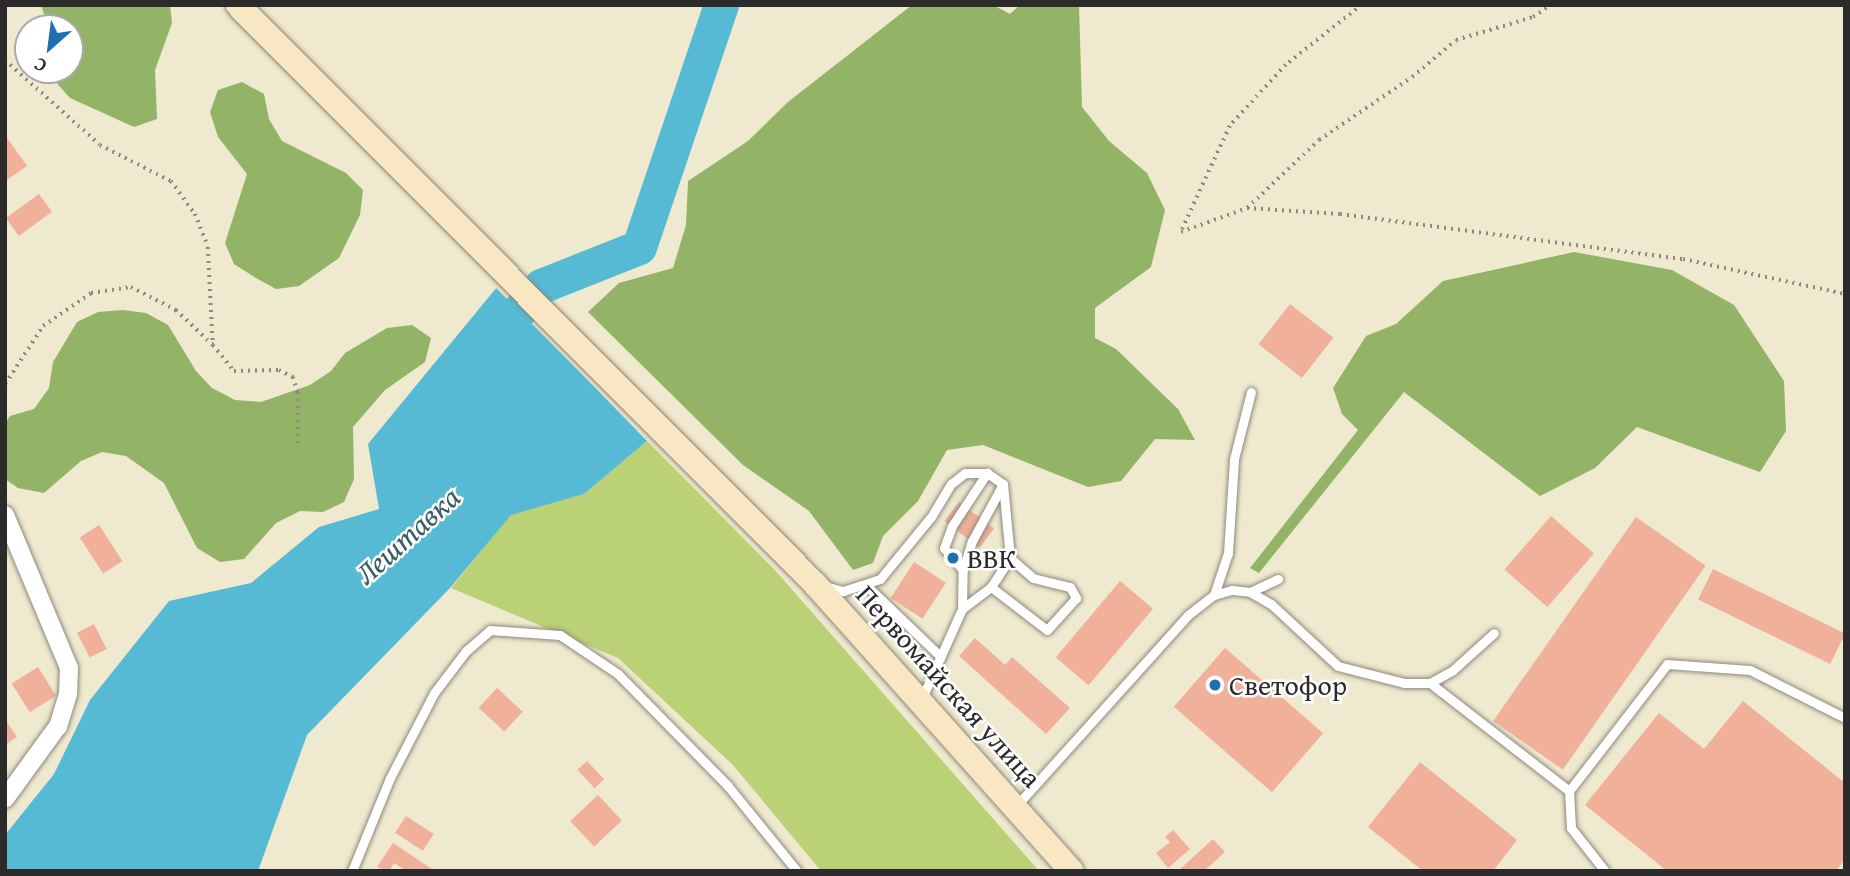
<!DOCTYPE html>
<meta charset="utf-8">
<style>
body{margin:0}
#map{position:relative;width:1850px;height:876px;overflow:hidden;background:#efe9cf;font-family:"Gentium Book Plus",serif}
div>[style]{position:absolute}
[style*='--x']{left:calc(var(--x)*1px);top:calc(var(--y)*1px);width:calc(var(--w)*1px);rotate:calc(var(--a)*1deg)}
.green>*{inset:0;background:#bad175}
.forest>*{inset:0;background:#93b366}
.water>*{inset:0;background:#56bad5}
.pier>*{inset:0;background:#efe9cf}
.river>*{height:35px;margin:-17.5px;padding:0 17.5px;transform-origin:17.5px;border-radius:17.5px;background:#56bad5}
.building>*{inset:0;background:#f0b09a;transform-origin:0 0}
.path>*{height:3.5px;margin-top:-1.75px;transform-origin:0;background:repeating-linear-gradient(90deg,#8d8a7d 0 2px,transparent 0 7px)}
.roads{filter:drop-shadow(0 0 2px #8d8a7d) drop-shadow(0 0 2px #8d8a7d)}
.service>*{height:9px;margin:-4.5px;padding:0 4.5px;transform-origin:4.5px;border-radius:4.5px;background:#fff}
.minor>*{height:18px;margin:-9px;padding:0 9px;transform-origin:9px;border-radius:9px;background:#fff}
.secondary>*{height:24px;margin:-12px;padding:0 12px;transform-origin:12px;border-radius:12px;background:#f9e7c3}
.dots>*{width:19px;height:19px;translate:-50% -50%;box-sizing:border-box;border:4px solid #fff;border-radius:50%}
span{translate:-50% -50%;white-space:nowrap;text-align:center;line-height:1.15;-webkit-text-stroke:5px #fff;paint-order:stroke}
.poi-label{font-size:28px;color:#2b2b2b}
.left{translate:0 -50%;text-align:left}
.street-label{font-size:28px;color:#2b2b2b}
.water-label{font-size:30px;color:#3a5d66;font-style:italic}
.frame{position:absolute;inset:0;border:7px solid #2b2b2b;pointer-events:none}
.north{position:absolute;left:14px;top:14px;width:70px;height:70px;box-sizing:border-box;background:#fff;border:2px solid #aaa;border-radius:50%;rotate:208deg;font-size:19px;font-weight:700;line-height:28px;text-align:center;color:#2b2b2b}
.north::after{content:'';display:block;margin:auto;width:24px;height:32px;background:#1f6fb2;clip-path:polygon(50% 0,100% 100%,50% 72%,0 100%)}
</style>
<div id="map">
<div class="green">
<i style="clip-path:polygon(647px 441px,774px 569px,1039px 871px,821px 871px,733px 765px,618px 658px,451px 588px,511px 514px,584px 494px)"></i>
</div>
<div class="forest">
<i style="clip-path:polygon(41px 5px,170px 5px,172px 23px,155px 70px,157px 119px,134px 127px,70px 98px,54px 80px,52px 70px,70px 70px,70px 28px,49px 28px)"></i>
<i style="clip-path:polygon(912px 5px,993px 5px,1010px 14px,1020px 5px,1079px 5px,1082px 107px,1109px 141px,1147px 173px,1165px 210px,1151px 267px,1095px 308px,1095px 338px,1116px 349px,1178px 409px,1195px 440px,1155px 439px,1121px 481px,1088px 487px,983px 445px,947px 450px,918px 501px,883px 536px,873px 563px,853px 570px,809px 511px,743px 465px,588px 312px,619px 283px,673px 268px,686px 225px,688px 181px,748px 141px,788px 102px)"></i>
<i style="clip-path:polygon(242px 82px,264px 94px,269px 119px,282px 141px,346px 173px,363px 190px,360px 215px,339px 258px,299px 286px,276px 289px,256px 278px,234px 264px,225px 243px,247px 174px,218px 137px,210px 112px,218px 90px)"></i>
<i style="clip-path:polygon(1574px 252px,1672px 270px,1734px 305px,1784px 381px,1786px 431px,1760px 472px,1637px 427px,1595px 468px,1540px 496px,1404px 392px,1259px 573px,1250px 568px,1358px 430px,1342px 414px,1333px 388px,1366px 336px,1396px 324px,1443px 281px)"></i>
<i style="clip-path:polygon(123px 310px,146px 313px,168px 325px,196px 371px,212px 388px,235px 400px,261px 402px,310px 385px,331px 371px,345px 353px,387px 328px,412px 325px,431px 338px,425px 362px,385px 390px,353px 427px,354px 479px,344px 502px,323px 512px,300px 511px,276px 523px,244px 559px,220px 562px,197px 548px,164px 483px,126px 456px,102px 452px,81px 461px,44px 493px,18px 488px,5px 479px,5px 423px,10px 416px,34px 409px,49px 388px,53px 362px,77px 322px,98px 312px)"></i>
</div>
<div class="water">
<i style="clip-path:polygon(497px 287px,647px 441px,584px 494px,511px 515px,450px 588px,307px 735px,258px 871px,5px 871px,5px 835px,54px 774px,90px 700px,169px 601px,251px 583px,319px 527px,379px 509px,368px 444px)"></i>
</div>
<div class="pier">
<i style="clip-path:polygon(495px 284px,500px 284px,650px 442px,494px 286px)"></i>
</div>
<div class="river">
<i style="--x:487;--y:346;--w:81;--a:-48"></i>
<i style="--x:541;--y:286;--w:105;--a:-21.7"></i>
<i style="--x:639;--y:247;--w:256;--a:-71.3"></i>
</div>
<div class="building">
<i style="clip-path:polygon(5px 135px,27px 166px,5px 181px)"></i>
<i style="left:39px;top:194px;width:22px;height:41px;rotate:54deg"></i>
<i style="left:1290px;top:304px;width:55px;height:51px;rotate:38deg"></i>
<i style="left:959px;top:502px;width:44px;height:24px;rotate:37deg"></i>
<i style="left:1551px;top:516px;width:57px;height:71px;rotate:41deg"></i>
<i style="left:1636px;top:517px;width:85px;height:249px;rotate:35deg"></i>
<i style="left:99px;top:525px;width:43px;height:23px;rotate:57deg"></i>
<i style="left:914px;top:562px;width:38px;height:43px;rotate:33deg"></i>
<i style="left:1713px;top:569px;width:147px;height:34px;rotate:26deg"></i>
<i style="left:1120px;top:581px;width:43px;height:100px;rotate:40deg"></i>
<i style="left:94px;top:624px;width:28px;height:19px;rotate:63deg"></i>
<i style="clip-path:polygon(975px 638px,1005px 665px,1012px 657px,1070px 708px,1046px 734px,959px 656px)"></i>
<i style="left:1225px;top:648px;width:130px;height:78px;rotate:41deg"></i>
<i style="left:38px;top:667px;width:34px;height:31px;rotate:58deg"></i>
<i style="left:497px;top:688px;width:35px;height:27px;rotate:43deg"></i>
<i style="clip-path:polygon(1743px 701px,1845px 783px,1845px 859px,1836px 871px,1667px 871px,1585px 805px,1659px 713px,1704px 749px)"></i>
<i style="clip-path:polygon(5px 719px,17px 737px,5px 745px)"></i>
<i style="left:587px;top:761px;width:25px;height:13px;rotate:47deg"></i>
<i style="clip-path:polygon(1420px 762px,1517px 840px,1493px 871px,1423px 871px,1368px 827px)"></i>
<i style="left:598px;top:795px;width:35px;height:38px;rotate:47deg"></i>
<i style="left:406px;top:816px;width:33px;height:20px;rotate:33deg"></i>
<i style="clip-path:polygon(1173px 830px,1190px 849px,1168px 868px,1156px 853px,1170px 842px,1165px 837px)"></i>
<i style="clip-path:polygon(1213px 839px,1225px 852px,1204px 871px,1178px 871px)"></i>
<i style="clip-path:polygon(393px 843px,435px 871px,406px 871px,394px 863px,389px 871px,377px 867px)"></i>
</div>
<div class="path">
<i style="--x:1362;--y:5;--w:97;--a:141.7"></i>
<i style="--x:1286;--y:65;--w:83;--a:132.6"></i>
<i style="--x:1230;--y:126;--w:117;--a:114.8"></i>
<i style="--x:1181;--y:232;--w:70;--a:-20"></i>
<i style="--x:1247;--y:208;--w:93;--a:3.7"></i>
<i style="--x:1340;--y:214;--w:346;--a:7.5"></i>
<i style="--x:1683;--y:259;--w:166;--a:12.2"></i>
<i style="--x:5;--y:60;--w:127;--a:41.8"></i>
<i style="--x:100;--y:145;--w:80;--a:26.9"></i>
<i style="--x:171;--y:181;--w:41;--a:54"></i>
<i style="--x:195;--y:214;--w:35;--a:68"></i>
<i style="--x:208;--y:247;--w:98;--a:87.1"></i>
<i style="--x:213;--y:345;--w:33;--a:51"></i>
<i style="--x:234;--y:371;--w:45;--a:-1.3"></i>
<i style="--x:279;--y:370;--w:16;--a:27"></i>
<i style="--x:293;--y:377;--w:16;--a:72"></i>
<i style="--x:298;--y:392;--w:51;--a:90"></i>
<i style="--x:1247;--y:208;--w:99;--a:-43.4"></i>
<i style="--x:1319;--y:140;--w:112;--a:-34.1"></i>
<i style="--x:1412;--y:77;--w:57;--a:-40.1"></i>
<i style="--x:1456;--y:40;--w:80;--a:-16.6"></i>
<i style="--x:1533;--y:17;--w:22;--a:-34"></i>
<i style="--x:5;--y:384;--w:69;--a:-56.8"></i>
<i style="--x:43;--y:326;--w:58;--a:-34.5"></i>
<i style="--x:91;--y:293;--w:40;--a:-8.5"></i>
<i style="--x:131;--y:287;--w:51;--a:27.1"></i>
<i style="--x:176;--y:310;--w:51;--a:43.4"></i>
</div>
<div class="roads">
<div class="service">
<i style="--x:963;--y:570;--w:29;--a:-131"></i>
<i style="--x:944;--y:548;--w:23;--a:-70"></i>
<i style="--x:952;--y:526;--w:64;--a:-56.6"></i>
<i style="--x:866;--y:585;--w:101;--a:43.8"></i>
<i style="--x:825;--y:586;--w:19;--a:16"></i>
<i style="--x:843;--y:591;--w:39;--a:-18"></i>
<i style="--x:880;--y:579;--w:80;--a:-50.6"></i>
<i style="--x:931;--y:517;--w:39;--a:-59"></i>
<i style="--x:951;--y:484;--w:18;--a:-38"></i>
<i style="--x:965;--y:473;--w:22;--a:0"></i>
<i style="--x:987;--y:473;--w:19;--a:35"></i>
<i style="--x:1003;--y:484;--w:74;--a:84.6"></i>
<i style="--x:1010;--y:558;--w:30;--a:41"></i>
<i style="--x:1033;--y:578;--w:38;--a:14"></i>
<i style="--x:1070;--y:587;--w:13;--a:61"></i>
<i style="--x:1076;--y:598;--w:43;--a:132.2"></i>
<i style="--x:1047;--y:630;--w:71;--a:-142.5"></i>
<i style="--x:991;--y:587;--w:36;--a:143"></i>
<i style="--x:962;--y:609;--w:98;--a:114.2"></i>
<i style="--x:991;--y:587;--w:35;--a:-57"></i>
<i style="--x:1250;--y:592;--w:31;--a:-25"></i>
<i style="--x:1214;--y:595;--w:44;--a:-71.6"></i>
<i style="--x:1228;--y:553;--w:94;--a:-86.3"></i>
<i style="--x:1234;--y:459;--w:69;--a:-75.8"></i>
<i style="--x:962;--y:609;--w:39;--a:-89"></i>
<i style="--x:963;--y:570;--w:30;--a:-73"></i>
<i style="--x:972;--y:541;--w:65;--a:-61.5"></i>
<i style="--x:1430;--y:683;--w:176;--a:37.8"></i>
<i style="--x:1017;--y:805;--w:256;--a:-48"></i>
<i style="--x:1188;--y:615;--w:33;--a:-38"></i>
<i style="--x:1214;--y:595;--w:19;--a:-16"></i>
<i style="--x:1232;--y:590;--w:18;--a:6"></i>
<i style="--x:1250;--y:592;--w:24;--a:30"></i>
<i style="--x:1271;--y:604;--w:91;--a:42.8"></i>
<i style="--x:1338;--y:666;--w:68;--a:14.4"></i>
<i style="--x:1404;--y:683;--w:26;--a:0"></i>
<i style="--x:1430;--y:683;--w:26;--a:-29"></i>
<i style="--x:1453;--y:670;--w:55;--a:-42.1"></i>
<i style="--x:352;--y:871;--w:100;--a:-67.8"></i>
<i style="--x:390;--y:778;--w:96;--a:-62.6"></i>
<i style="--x:434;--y:693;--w:53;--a:-52.7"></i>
<i style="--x:466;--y:651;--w:32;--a:-41"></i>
<i style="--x:490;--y:630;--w:70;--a:4.1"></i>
<i style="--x:560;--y:635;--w:70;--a:33.9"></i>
<i style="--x:618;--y:674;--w:156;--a:45.5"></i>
<i style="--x:727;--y:785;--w:111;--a:50.9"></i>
<i style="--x:1605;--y:871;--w:55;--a:-128.3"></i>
<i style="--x:1571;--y:828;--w:37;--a:-93"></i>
<i style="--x:1569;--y:791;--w:160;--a:-52.3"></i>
<i style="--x:1667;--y:664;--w:83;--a:4.1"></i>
<i style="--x:1750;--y:670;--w:106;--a:26.8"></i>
</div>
<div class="minor">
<i style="--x:5;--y:515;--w:166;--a:67.3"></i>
<i style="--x:69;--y:668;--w:26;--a:92"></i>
<i style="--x:68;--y:694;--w:34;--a:107"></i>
<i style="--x:58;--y:726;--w:90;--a:126"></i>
</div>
<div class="secondary">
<i style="--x:238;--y:5;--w:817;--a:45.1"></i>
<i style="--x:815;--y:584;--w:385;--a:48.2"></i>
</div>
</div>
<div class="dots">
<i style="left:953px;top:558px;background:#1f6fb2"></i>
<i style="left:1215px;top:685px;background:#1f6fb2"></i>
</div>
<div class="poi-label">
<span class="left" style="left:967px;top:558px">ВВК</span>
<span class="left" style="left:1229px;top:685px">Светофор</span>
</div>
<div class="street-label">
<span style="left:949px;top:686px;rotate:48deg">Первомайская улица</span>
</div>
<div class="water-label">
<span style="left:407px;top:535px;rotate:-42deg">Лештавка</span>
</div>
<div class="frame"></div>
<div class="north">С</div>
</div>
